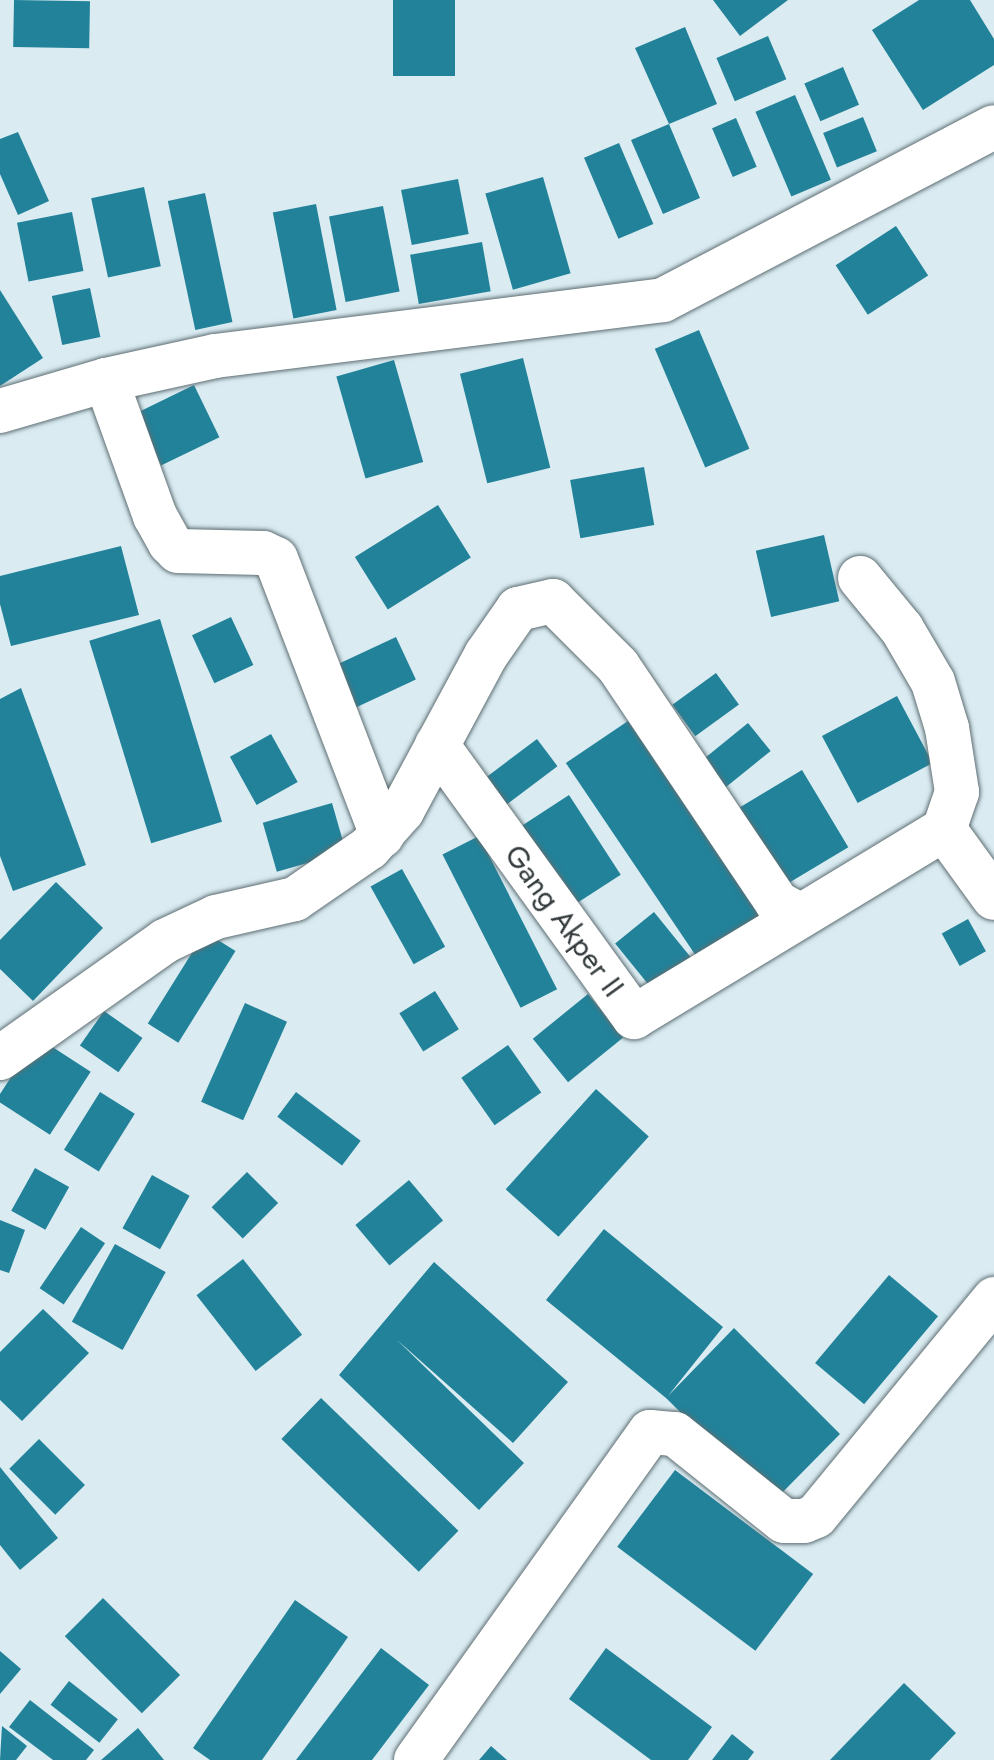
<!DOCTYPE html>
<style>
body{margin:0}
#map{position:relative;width:994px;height:1760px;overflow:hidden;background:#daecf2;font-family:Jost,sans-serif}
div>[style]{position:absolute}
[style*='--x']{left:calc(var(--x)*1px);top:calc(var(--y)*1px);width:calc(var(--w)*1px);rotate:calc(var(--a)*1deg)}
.building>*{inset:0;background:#228299;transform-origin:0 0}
.roads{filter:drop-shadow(0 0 2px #5e6e73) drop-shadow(0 0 2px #5e6e73)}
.minor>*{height:44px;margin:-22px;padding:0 22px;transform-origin:22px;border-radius:22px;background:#fff}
span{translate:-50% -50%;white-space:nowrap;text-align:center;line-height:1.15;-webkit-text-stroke:8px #fff;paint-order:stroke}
.street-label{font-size:30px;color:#333a3c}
</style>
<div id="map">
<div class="building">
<i style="left:14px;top:0;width:76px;height:47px;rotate:1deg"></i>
<i style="left:393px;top:0;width:62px;height:76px"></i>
<i style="clip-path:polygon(713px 0,788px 0,740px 36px)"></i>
<i style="clip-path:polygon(919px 0,970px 0,994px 39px,994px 65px,923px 110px,872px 30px)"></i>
<i style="clip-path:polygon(685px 27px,717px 104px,669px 124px,700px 198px,663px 214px,631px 140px,669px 124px,635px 48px)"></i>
<i style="left:768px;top:36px;width:47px;height:56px;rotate:67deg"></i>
<i style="left:843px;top:67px;width:41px;height:42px;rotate:67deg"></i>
<i style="left:795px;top:95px;width:92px;height:43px;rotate:67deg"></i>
<i style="left:863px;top:117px;width:37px;height:43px;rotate:68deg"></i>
<i style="left:736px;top:118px;width:53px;height:26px;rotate:67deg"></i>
<i style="clip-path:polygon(18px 132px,49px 201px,18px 215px,0 174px,0 139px)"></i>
<i style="left:619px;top:143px;width:88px;height:38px;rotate:67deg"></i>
<i style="left:543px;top:177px;width:100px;height:60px;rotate:74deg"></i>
<i style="left:458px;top:179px;width:56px;height:58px;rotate:79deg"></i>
<i style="left:144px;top:187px;width:81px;height:54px;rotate:78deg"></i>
<i style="left:205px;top:193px;width:132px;height:38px;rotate:78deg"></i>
<i style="left:316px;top:204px;width:108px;height:44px;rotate:79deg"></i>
<i style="left:383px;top:206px;width:87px;height:55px;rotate:79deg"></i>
<i style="left:72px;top:212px;width:60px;height:56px;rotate:79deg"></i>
<i style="left:896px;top:226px;width:59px;height:72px;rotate:57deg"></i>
<i style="left:482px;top:242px;width:50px;height:73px;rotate:80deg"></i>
<i style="left:90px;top:288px;width:50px;height:39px;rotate:78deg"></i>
<i style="clip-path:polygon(0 290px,43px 358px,0 386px)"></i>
<i style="left:699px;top:330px;width:129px;height:48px;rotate:67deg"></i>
<i style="left:523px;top:358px;width:113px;height:65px;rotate:76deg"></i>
<i style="left:394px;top:360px;width:106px;height:60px;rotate:74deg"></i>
<i style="left:194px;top:385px;width:58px;height:65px;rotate:64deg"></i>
<i style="left:644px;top:467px;width:59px;height:75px;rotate:80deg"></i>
<i style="left:438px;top:505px;width:62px;height:98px;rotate:58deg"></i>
<i style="left:824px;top:535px;width:68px;height:70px;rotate:77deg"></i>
<i style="clip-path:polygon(121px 546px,139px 615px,11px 646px,0 604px,0 576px)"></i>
<i style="left:231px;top:617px;width:53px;height:43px;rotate:65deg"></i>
<i style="left:160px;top:619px;width:212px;height:74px;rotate:73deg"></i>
<i style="left:396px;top:637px;width:47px;height:81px;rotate:65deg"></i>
<i style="left:716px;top:673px;width:39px;height:54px;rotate:54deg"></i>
<i style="clip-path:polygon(21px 688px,86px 865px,13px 891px,0 856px,0 699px)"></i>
<i style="left:897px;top:696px;width:76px;height:85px;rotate:62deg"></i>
<i style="left:628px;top:721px;width:248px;height:75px;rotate:56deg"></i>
<i style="left:748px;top:723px;width:36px;height:61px;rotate:51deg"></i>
<i style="left:271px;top:734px;width:55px;height:47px;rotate:61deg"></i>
<i style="left:537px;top:739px;width:34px;height:76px;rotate:53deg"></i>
<i style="left:802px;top:770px;width:90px;height:78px;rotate:59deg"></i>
<i style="left:569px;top:795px;width:95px;height:59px;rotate:57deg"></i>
<i style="left:332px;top:803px;width:51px;height:72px;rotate:74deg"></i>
<i style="left:479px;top:836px;width:172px;height:41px;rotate:63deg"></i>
<i style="left:402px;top:869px;width:89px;height:36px;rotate:61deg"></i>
<i style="clip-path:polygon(56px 882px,103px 928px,33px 1001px,0 969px,0 940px)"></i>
<i style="left:654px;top:912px;width:66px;height:50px;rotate:51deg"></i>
<i style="left:968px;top:919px;width:37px;height:30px;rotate:61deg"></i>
<i style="left:205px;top:932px;width:36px;height:108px;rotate:32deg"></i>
<i style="left:435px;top:991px;width:45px;height:42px;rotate:58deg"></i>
<i style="left:588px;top:994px;width:56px;height:71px;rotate:51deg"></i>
<i style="left:245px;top:1003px;width:46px;height:108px;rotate:24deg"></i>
<i style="left:104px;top:1011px;width:47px;height:42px;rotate:35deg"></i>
<i style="left:37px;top:1037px;width:64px;height:75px;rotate:33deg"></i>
<i style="left:508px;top:1045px;width:58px;height:57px;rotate:55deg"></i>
<i style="left:596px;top:1089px;width:71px;height:135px;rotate:42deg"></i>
<i style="left:100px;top:1092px;width:41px;height:68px;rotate:32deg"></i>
<i style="left:296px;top:1092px;width:81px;height:31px;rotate:37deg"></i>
<i style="left:35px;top:1168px;width:39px;height:49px;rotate:29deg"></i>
<i style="left:247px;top:1172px;width:44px;height:50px;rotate:45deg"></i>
<i style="left:152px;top:1175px;width:43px;height:61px;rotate:29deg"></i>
<i style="left:409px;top:1180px;width:53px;height:70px;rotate:50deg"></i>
<i style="clip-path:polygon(0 1220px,25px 1230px,9px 1273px,0 1270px)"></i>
<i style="left:81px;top:1227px;width:29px;height:74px;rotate:34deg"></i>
<i style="clip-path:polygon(604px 1229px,723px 1327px,668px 1396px,734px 1328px,840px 1434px,772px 1503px,666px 1398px,546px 1300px)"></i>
<i style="left:115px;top:1244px;width:58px;height:89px;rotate:29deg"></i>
<i style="left:243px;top:1259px;width:96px;height:59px;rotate:52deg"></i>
<i style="clip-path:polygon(434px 1262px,568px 1382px,513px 1443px,396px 1339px,524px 1463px,479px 1510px,339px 1375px)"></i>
<i style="left:889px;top:1275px;width:64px;height:115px;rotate:40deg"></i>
<i style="clip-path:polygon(43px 1309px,89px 1353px,22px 1421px,0 1400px,0 1352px)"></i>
<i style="left:321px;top:1398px;width:191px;height:57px;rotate:44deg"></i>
<i style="left:39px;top:1439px;width:65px;height:42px;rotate:45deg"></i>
<i style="clip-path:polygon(0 1467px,58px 1538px,20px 1570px,0 1545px)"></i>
<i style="left:675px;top:1470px;width:173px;height:96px;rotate:37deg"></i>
<i style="left:103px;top:1598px;width:109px;height:54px;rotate:45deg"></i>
<i style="clip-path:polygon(295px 1600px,348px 1637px,262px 1760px,210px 1760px,193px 1748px)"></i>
<i style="clip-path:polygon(381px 1648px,429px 1685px,372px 1760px,296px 1760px)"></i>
<i style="clip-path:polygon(606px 1648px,712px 1727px,688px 1760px,651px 1760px,569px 1699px)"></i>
<i style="clip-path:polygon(0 1651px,21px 1669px,0 1694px)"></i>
<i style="left:69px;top:1681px;width:62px;height:30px;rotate:38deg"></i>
<i style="clip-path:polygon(904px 1683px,956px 1733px,930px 1760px,830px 1760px)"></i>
<i style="clip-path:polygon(30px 1700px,94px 1750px,86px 1760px,53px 1760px,9px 1727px)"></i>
<i style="clip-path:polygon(2px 1726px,27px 1746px,16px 1760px,0 1760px)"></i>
<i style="clip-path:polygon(138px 1728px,164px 1760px,101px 1760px)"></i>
<i style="clip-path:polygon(732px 1734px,754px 1752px,748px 1760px,712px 1760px)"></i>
<i style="clip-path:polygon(491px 1746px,507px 1760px,479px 1760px)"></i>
</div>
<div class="roads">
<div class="minor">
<i style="--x:106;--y:380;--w:145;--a:70.2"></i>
<i style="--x:155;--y:516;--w:31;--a:61"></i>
<i style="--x:170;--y:543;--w:11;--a:45"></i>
<i style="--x:178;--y:551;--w:85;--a:1.3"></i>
<i style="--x:263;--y:553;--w:14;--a:25"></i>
<i style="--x:276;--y:559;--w:296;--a:69"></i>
<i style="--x:0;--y:411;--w:110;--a:-16.3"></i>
<i style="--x:106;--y:380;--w:112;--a:-12.4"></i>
<i style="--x:215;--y:356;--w:451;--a:-7.1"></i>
<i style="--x:663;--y:300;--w:373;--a:-27.6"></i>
<i style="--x:860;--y:578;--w:66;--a:50.5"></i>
<i style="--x:902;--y:629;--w:61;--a:59.7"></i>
<i style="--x:933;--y:682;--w:48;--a:73.1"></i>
<i style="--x:947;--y:728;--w:65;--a:81.1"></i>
<i style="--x:957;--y:792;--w:39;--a:109"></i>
<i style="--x:437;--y:745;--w:336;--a:54.1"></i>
<i style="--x:634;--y:1017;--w:363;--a:-31.2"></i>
<i style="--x:944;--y:829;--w:85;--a:54.1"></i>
<i style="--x:0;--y:1058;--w:202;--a:-35.3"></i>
<i style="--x:165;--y:941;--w:56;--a:-25.2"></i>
<i style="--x:216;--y:917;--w:81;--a:-12.8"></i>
<i style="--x:295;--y:899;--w:90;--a:-34.6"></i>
<i style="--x:369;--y:848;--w:50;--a:-48.3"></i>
<i style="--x:402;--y:811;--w:177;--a:-61.7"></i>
<i style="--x:486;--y:655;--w:56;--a:-55.2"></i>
<i style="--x:518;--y:609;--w:36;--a:-13"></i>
<i style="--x:553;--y:601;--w:92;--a:45"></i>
<i style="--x:618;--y:666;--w:285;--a:56.1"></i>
<i style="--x:777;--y:903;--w:26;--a:28"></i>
<i style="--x:416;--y:1760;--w:403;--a:-54.5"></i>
<i style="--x:650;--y:1432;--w:25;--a:5"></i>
<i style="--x:675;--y:1434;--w:139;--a:38.6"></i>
<i style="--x:784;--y:1521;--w:20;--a:0"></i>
<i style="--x:804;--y:1521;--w:13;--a:-23"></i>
<i style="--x:816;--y:1516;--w:281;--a:-50.6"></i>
</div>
</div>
<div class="street-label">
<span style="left:564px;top:921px;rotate:54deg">Gang Akper II</span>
</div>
</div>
